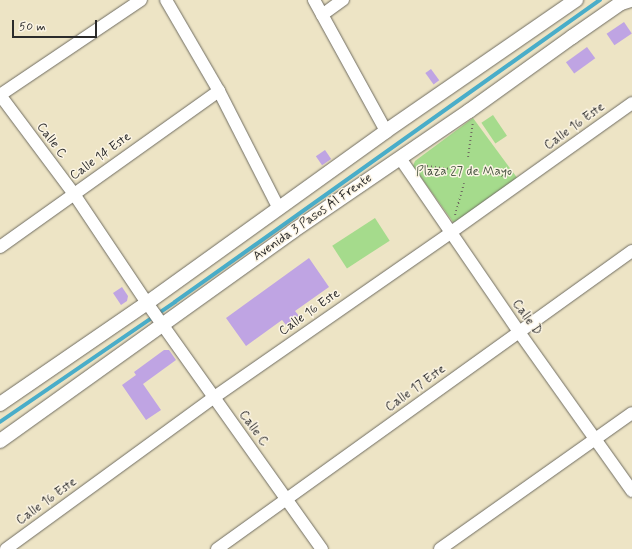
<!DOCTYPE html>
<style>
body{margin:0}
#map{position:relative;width:632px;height:549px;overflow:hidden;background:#ede4c5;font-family:Mynerve,sans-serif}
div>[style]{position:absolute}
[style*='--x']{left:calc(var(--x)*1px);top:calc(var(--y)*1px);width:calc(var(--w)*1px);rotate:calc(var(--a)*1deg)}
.green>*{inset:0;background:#a5db8c;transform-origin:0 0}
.stream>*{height:3.5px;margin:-1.75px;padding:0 1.75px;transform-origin:1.75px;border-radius:1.75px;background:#49adc9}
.building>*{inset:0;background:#bfa4e3;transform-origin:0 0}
.path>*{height:2px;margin-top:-1px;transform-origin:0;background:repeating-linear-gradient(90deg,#6f6c61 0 1px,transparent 0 4px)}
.roads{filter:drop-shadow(0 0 1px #6f6c61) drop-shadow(0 0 1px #6f6c61)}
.minor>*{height:12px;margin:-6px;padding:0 6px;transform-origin:6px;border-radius:6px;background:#fff}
.tertiary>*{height:14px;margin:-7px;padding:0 7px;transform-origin:7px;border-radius:7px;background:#fff}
span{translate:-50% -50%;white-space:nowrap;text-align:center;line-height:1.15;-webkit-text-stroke:3px #fcf5e5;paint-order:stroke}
.street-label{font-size:13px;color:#2b2b2b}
.park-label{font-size:13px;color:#4a5743}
.scale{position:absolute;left:12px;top:20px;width:85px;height:18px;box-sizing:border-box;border:2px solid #2b2b2b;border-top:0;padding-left:5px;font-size:12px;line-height:14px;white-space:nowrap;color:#2b2b2b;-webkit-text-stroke:3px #fcf5e5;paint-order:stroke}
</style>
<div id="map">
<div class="green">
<i style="left:493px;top:115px;width:25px;height:14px;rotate:56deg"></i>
<i style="clip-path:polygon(473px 118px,518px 179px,459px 222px,453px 222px,413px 166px,415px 161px)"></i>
<i style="left:375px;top:218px;width:27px;height:51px;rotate:57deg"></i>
</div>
<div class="stream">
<i style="--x:0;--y:422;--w:212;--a:-34.4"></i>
<i style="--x:175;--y:302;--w:521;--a:-35.4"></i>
</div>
<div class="building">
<i style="left:624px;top:22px;width:14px;height:21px;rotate:56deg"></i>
<i style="left:587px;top:47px;width:14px;height:26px;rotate:54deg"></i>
<i style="left:431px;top:69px;width:14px;height:7px;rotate:54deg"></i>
<i style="left:325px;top:150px;width:11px;height:11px;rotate:56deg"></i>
<i style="clip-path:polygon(309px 258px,329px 287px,295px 311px,299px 316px,290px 322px,286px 325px,282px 320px,246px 346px,226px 318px)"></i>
<i style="clip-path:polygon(122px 287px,128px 296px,127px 301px,121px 305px,113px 293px)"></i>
<i style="clip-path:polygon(164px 350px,169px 350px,176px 360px,143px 384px,161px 410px,146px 420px,122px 385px,136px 375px,134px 372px)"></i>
</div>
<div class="path">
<i style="--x:468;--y:157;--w:34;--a:-82"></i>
<i style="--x:419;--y:165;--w:32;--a:7"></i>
<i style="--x:478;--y:171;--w:31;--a:11"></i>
<i style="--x:455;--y:215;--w:33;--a:-74"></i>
<i style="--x:290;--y:322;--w:7;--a:56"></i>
</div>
<div class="roads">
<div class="minor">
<i style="--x:166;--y:0;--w:105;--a:59.8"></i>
<i style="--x:219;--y:91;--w:132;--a:63"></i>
<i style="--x:314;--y:0;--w:149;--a:61.2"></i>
<i style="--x:322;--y:15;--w:26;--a:-36"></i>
<i style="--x:0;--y:95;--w:124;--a:53.2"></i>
<i style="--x:74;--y:194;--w:131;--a:56.2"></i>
<i style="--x:147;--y:303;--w:302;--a:54.6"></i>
<i style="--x:0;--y:95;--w:170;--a:-34"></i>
<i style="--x:400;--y:158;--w:211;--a:55.6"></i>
<i style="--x:519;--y:332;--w:195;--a:54.6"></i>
<i style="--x:0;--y:247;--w:269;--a:-35.5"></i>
<i style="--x:6;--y:549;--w:256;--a:-36.1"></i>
<i style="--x:213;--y:398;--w:289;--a:-34.8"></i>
<i style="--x:450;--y:233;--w:224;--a:-35.5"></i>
<i style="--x:217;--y:549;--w:511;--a:-35.68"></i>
<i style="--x:440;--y:549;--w:235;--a:-35.3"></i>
</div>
<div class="tertiary">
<i style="--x:0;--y:404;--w:178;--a:-34.5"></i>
<i style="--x:147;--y:303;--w:294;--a:-35.7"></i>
<i style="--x:386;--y:131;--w:231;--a:-34.6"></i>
<i style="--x:0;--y:441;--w:360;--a:-35.6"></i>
<i style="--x:293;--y:231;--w:213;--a:-34.3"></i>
<i style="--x:469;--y:111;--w:127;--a:-35.7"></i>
<i style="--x:572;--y:37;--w:60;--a:-34.8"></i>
<i style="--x:621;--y:3;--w:9;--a:-18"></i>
</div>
</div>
<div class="street-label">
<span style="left:575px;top:127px;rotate:-36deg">Calle 16 Este</span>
<span style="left:51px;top:141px;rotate:53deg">Calle C</span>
<span style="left:101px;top:157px;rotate:-36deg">Calle 14 Este</span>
<span style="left:313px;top:218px;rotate:-35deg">Avenida 3 Pasos Al Frente</span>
<span style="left:310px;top:313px;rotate:-35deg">Calle 16 Este</span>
<span style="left:526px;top:318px;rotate:55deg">Calle D</span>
<span style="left:416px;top:389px;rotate:-36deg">Calle 17 Este</span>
<span style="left:253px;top:429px;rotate:54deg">Calle C</span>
<span style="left:47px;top:502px;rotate:-36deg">Calle 16 Este</span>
</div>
<div class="park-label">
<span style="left:464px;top:172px">Plaza 27 de Mayo</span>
</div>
<div class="scale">50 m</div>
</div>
